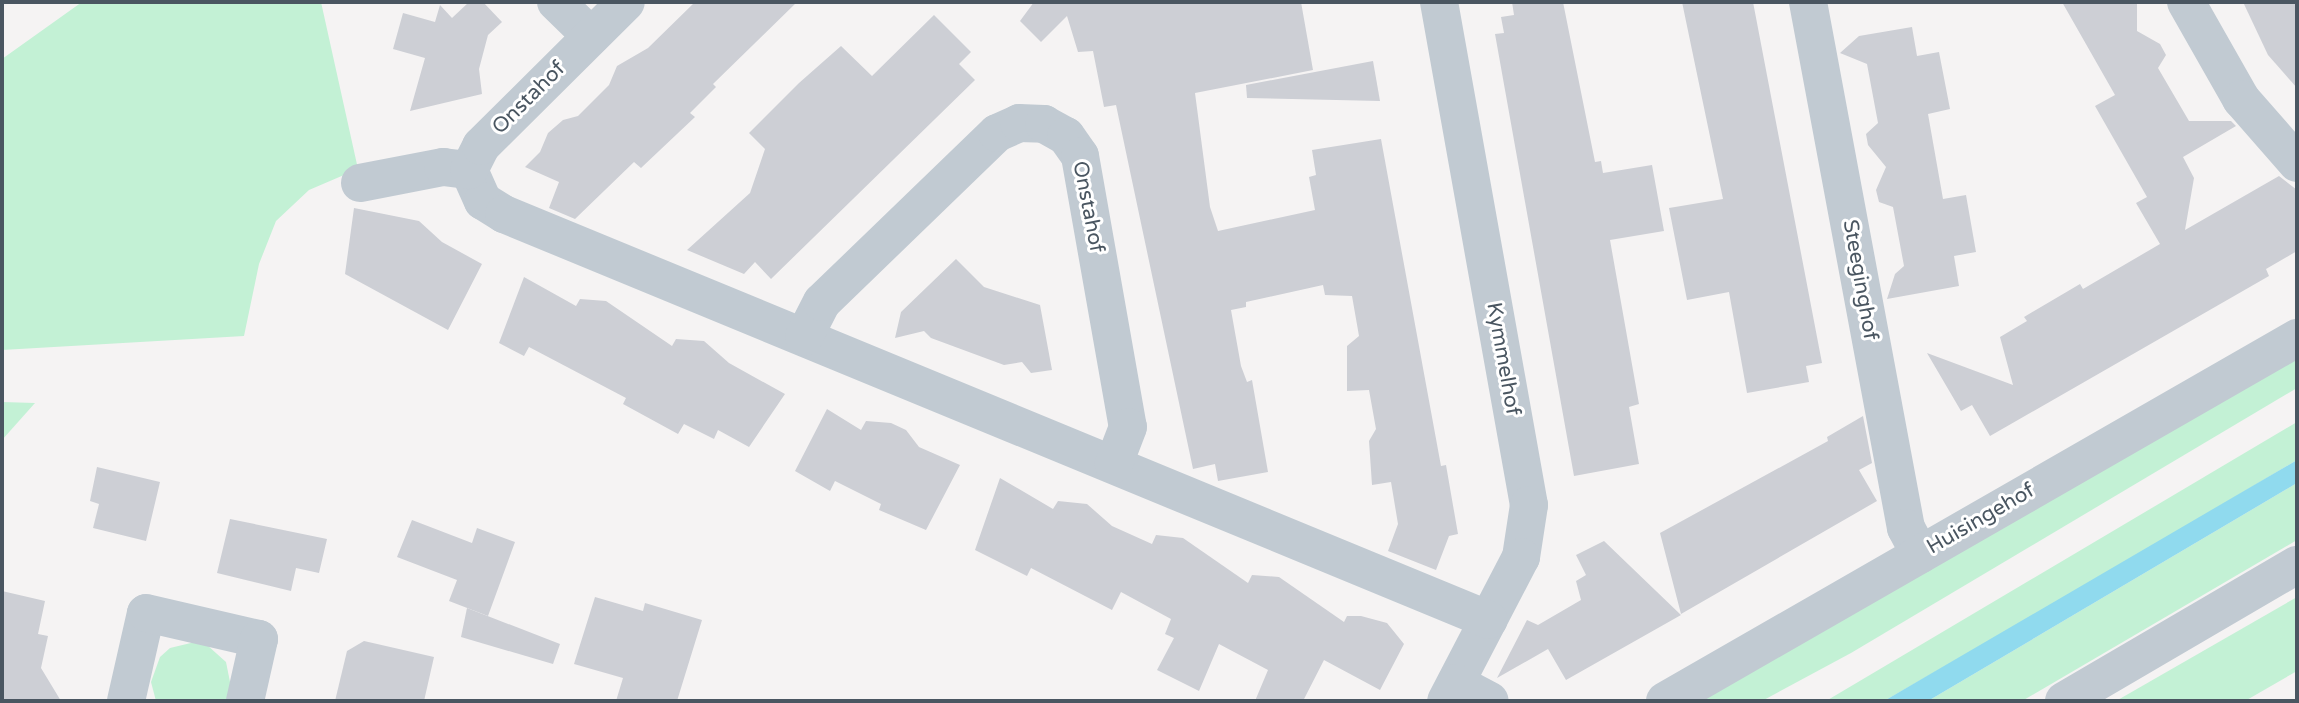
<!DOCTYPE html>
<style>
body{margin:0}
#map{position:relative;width:2299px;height:703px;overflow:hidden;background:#f5f3f3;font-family:"Varela Round",sans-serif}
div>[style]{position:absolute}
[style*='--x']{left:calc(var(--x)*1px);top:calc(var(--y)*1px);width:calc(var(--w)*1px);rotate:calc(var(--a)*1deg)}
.green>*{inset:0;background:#c3f1d5}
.water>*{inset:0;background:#90daee}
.building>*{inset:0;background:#cdcfd5}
.minor>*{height:38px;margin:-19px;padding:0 19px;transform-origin:19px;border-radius:19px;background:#c1cad2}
span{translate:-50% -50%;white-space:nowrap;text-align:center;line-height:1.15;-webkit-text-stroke:6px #fff;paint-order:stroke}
.street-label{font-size:21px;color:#4a5661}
.frame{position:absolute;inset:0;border:4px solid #4a5661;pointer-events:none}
</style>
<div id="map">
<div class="green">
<i style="clip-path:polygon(82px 2px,321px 2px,358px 169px,309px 190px,276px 221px,259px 264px,244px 336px,2px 350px,2px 59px)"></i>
<i style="clip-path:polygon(2297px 354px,2297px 388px,1851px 653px,1762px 701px,1694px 701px)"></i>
<i style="clip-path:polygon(2px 402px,35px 403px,2px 440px)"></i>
<i style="clip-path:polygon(2297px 422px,2297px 460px,2094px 581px,1884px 701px,1826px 701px)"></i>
<i style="clip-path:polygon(2297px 483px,2297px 540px,2022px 701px,1928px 701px)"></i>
<i style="clip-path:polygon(2297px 597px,2297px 671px,2245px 701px,2116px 701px)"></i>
<i style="clip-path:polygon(195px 642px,207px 645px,226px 662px,231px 687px,227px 701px,156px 701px,151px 682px,160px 657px,170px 648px)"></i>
</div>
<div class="water">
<i style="clip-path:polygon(2297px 460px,2297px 483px,1928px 701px,1884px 701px)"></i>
</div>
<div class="building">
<i style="clip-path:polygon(469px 2px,483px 2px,502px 22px,488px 35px,479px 69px,482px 94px,410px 111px,425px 58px,393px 49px,403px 13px,435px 22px,440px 5px,452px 18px)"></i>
<i style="clip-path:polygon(695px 2px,797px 2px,713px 84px,716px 87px,690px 113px,695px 117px,641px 168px,634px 162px,575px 219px,549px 208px,559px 182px,525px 167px,540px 152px,548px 133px,563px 120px,578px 116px,609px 85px,617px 66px,648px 48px)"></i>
<i style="clip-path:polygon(1034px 2px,1301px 2px,1313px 70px,1195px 93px,1210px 207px,1218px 231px,1315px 210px,1309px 177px,1316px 175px,1312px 150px,1381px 139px,1441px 466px,1446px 465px,1458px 534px,1449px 536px,1436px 570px,1388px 551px,1398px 524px,1391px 482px,1372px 485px,1369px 441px,1376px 429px,1369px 390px,1347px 391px,1347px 346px,1359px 336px,1352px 296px,1325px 295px,1323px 285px,1246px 302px,1246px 307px,1231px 310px,1241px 366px,1247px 382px,1252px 380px,1268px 472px,1218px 481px,1215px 464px,1193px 469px,1116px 105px,1104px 107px,1093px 51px,1078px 52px,1067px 16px,1041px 42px,1020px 21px)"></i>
<i style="clip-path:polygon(1512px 2px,1563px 2px,1595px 162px,1601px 161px,1603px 173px,1652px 165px,1664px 231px,1610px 240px,1639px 404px,1629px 407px,1639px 464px,1574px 476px,1495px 34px,1504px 33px,1501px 17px,1514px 15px)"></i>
<i style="clip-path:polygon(1682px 2px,1753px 2px,1822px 363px,1806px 366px,1809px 382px,1747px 393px,1729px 292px,1687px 300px,1669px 208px,1723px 199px)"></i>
<i style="clip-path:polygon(2062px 2px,2137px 2px,2137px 31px,2160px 44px,2166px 55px,2158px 68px,2189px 121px,2231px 121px,2236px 126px,2183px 157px,2194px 178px,2185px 230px,2279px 176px,2297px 190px,2297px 251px,2266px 269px,2269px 276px,1990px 436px,1972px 405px,1961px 411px,1927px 353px,2013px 385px,2000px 337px,2027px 321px,2024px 317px,2080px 284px,2083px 289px,2160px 244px,2136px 203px,2147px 197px,2095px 106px,2115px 95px)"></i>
<i style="clip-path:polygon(2243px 2px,2297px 2px,2297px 88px,2268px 55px)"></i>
<i style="clip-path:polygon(934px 15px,971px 52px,959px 64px,975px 80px,771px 279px,755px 262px,744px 274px,687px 250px,750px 193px,765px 149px,749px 133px,799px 83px,841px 46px,872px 76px)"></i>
<i style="clip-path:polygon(1912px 27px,1917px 56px,1939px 52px,1950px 109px,1928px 114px,1943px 199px,1966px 195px,1976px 252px,1954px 256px,1959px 286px,1887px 299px,1895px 274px,1904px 266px,1893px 207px,1879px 202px,1876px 190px,1886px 167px,1868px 145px,1866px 134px,1878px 123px,1867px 64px,1840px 53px,1859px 36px)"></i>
<i style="clip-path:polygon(1373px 61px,1380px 101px,1247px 98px,1246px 85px)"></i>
<i style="clip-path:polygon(354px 208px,419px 221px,442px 242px,482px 264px,448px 330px,345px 274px)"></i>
<i style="clip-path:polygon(956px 259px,984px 287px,1040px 305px,1052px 370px,1031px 373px,1022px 362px,1004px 365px,931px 338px,924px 331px,895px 338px,901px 312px)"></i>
<i style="clip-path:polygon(524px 277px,576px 306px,580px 299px,606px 301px,672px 346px,676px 339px,704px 341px,729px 363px,785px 394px,749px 447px,718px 430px,714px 439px,684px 424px,678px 434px,623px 404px,626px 398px,529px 347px,524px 356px,499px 343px)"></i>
<i style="clip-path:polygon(827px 409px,861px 430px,866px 421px,891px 423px,906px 430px,919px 447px,960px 465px,926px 530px,879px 510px,881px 504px,835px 481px,830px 491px,795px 471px)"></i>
<i style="clip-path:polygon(1863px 416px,1872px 463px,1859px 470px,1877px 501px,1681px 614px,1660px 533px,1828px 441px,1827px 437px)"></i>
<i style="clip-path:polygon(97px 467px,160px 482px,146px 541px,93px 528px,99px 504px,90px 501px)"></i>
<i style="clip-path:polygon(1000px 478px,1053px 509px,1058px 501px,1087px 504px,1112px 526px,1152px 544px,1156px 535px,1183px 538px,1248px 583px,1252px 575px,1279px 577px,1344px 622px,1347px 616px,1361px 616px,1387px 623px,1404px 644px,1380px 690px,1324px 660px,1303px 701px,1255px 701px,1268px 670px,1219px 644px,1199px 691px,1157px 670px,1174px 638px,1165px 634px,1171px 619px,1121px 592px,1112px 610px,1031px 568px,1027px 576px,975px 550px)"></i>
<i style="clip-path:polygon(230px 519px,327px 539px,319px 573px,296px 568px,291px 591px,217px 573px)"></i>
<i style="clip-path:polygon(412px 520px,472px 543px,477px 528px,515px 542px,488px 616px,449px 601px,457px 580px,397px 557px)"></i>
<i style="clip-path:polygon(1604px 541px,1681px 615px,1566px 680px,1548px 649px,1497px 678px,1527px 620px,1538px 625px,1581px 600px,1576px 581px,1586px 575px,1576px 555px)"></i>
<i style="clip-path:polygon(2px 591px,45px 601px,38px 634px,48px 636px,41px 668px,61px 701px,2px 701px)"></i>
<i style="clip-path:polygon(595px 597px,643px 611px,645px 603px,702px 620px,677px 701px,616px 701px,623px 678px,574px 664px)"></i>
<i style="clip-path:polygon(467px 608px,560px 644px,553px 664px,461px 637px)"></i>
<i style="clip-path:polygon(364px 641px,434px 657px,424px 701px,335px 701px,347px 651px)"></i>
</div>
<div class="minor">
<i style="--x:556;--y:2;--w:49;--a:44.2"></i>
<i style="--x:1439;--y:2;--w:511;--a:79.86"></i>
<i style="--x:1529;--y:505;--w:53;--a:98.7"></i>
<i style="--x:1521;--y:557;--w:162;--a:117.5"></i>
<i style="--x:1808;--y:2;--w:535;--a:79.45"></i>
<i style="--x:1906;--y:528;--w:30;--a:62"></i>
<i style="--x:2186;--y:2;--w:112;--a:60.4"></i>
<i style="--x:2241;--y:99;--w:85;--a:48.8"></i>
<i style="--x:469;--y:170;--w:34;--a:66"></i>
<i style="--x:483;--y:201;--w:25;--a:32"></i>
<i style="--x:504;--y:214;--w:1065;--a:22.4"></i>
<i style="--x:360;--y:183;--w:85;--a:-10.9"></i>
<i style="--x:443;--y:167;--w:26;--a:7"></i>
<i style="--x:469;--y:170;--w:27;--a:-63"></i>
<i style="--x:481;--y:146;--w:204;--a:-44.8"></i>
<i style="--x:804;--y:337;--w:39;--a:-63"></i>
<i style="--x:822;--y:302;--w:243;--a:-44"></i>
<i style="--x:997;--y:133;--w:24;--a:-24"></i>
<i style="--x:1019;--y:123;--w:25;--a:2"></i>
<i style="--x:1044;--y:124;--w:25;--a:29"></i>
<i style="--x:1066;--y:136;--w:24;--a:55"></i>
<i style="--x:1080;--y:156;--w:275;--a:80"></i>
<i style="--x:1128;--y:427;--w:40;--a:111"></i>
<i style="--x:1456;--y:683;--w:38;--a:28"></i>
<i style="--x:126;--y:701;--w:90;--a:-77.2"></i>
<i style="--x:146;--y:613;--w:116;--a:13"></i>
<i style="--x:259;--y:639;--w:64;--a:102.7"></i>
<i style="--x:1665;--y:701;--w:729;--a:-29.87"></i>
<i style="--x:2064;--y:701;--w:270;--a:-30.3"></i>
</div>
<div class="street-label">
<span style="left:529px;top:98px;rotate:-45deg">Onstahof</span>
<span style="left:1088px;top:207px;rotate:79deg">Onstahof</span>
<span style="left:1860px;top:280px;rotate:80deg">Steeginghof</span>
<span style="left:1503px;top:359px;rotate:80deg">Kymmelhof</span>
<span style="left:1981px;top:519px;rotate:-30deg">Huisingehof</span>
</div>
<div class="frame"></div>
</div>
